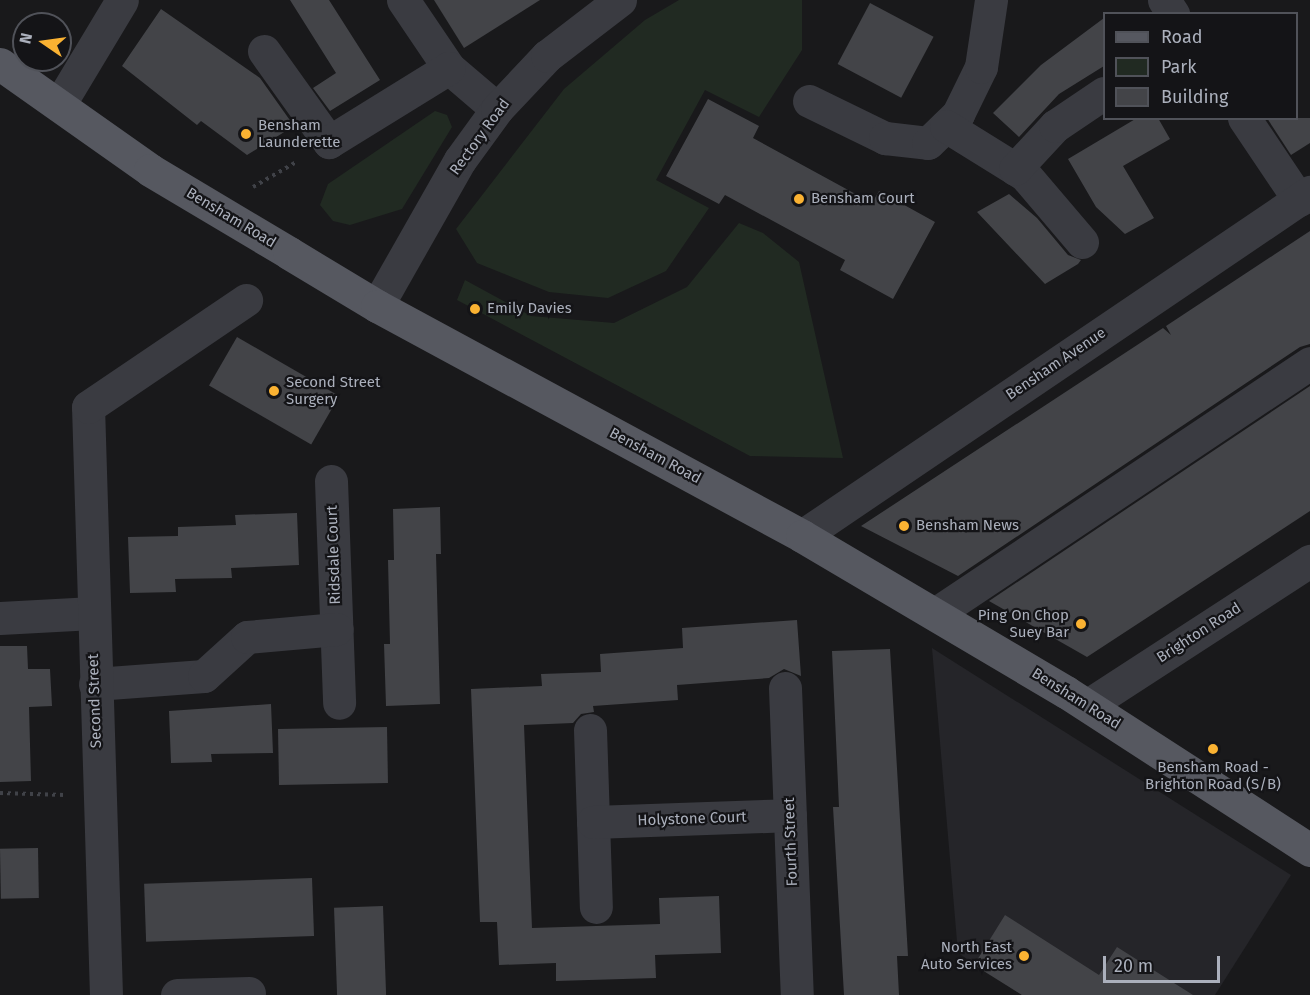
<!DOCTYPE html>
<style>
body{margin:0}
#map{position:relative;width:1310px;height:995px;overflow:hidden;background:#19191b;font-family:"Fira Sans",sans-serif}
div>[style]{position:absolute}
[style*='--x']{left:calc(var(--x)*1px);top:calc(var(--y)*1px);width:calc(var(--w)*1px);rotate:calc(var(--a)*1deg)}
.built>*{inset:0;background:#252529}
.green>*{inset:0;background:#212a22}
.building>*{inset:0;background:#434448;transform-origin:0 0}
.path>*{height:4px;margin-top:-2px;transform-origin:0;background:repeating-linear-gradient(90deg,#404248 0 3px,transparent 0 7.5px)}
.minor>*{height:33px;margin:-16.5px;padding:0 16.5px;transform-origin:16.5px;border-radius:16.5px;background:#3a3b41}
.major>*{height:33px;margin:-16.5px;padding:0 16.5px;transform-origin:16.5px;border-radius:16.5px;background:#565860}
.dots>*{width:16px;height:16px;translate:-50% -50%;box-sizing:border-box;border:3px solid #141417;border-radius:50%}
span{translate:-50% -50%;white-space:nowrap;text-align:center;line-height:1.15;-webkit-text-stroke:4.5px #141417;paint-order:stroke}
.poi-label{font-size:15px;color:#abb0bc}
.left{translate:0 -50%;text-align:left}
.right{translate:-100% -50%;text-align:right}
.street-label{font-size:15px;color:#abb0bc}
.legend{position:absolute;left:1103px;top:12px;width:195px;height:108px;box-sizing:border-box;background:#141417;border:2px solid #505259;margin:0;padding:8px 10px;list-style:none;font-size:18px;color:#abb0bc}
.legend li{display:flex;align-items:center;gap:12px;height:30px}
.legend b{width:30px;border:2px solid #505259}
.north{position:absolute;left:12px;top:12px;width:60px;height:60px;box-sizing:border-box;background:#141417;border:2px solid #505259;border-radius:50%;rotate:283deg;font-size:16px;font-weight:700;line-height:24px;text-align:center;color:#abb0bc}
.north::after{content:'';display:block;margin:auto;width:21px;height:27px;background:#fab232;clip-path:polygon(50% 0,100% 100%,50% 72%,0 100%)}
.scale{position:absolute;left:1103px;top:956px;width:117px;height:27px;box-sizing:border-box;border:3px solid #abb0bc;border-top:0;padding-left:8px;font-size:18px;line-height:21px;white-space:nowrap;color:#abb0bc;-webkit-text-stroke:4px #141417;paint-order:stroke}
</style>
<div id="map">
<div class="built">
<i style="clip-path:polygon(932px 648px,1291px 875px,1215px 995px,1022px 995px,958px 953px)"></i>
</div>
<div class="green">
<i style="clip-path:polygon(679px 0,802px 0,802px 50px,759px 117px,705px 90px,656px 180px,709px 208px,666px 271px,608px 298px,549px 292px,477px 263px,456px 229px,564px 89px,645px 20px)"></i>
<i style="clip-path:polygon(435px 111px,447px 115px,452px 127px,402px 209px,350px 225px,333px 221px,320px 205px,328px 184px)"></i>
<i style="clip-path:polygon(739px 223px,763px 233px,799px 262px,843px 458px,750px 456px,457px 300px,465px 280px,531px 316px,614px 323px,687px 287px)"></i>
</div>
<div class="building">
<i style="clip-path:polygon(290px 0,329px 0,380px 80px,330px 111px,313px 88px,336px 73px)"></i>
<i style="clip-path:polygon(434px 0,540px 0,464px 48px)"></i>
<i style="left:870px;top:3px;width:72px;height:69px;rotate:28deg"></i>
<i style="clip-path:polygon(161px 9px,260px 78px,294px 126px,247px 155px,201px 121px,197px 125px,122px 66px)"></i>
<i style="clip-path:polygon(1104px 18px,1104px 66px,1059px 94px,1019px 137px,993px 113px,1041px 65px)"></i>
<i style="clip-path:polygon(708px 99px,759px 126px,753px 138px,872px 203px,879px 191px,935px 222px,893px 299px,840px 270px,845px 260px,725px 195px,719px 204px,666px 176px)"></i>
<i style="clip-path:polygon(1137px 118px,1158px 118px,1170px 139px,1123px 166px,1154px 218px,1125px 234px,1096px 207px,1068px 159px)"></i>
<i style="clip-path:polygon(1267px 118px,1310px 118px,1310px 143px,1291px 155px)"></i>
<i style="clip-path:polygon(1009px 194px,1037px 218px,1068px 255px,1081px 260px,1078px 264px,1045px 284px,977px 212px)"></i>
<i style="clip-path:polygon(1310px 231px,1310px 344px,1300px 347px,958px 576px,861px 526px,1163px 328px,1171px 335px,1166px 326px)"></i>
<i style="left:237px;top:337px;width:118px;height:56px;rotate:30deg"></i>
<i style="clip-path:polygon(1310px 386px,1310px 511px,1087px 657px,989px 601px)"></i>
<i style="clip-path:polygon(440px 507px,441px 554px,436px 554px,440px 704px,386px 706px,384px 644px,390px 644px,388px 560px,394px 560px,393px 509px)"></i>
<i style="clip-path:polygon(297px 513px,299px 565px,231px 568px,232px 578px,175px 579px,176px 592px,130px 593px,128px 537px,178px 536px,178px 527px,236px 525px,235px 515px)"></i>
<i style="clip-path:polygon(797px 620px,801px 676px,784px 669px,769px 678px,677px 685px,678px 700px,593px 706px,594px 712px,581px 714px,573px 723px,524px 725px,532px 928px,660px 924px,659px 898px,719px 896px,721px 953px,655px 955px,656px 978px,556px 981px,556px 963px,499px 965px,497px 922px,480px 922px,471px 689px,542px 686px,541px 674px,601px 672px,600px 654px,683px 648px,682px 628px)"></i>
<i style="clip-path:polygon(0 646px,27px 646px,28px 669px,50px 669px,52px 706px,29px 707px,31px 781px,0 782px)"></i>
<i style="clip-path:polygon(890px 649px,908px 956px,897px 956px,899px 995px,844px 995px,833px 807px,839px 807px,832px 651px)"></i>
<i style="clip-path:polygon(271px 704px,273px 753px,211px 754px,212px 762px,171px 763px,169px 711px)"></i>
<i style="left:387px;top:727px;width:56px;height:109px;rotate:89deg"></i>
<i style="left:38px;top:848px;width:50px;height:38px;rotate:89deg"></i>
<i style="left:312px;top:878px;width:58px;height:168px;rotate:88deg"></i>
<i style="left:383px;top:906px;width:89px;height:49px;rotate:88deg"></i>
<i style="clip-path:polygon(1005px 915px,1099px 975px,1117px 947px,1193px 995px,1022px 995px,974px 965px)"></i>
</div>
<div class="path">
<i style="--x:253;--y:187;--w:52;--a:-30"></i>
<i style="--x:0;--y:793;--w:65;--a:1.8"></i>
</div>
<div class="minor">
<i style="--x:403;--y:0;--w:82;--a:55.9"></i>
<i style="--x:449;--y:68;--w:63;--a:40.5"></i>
<i style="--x:1164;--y:0;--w:17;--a:57"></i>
<i style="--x:264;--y:51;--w:112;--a:54.5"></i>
<i style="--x:329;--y:142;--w:141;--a:-31.7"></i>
<i style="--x:809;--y:101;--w:85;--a:26"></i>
<i style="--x:885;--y:138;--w:43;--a:6.6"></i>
<i style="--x:928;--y:143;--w:42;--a:-44"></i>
<i style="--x:958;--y:114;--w:52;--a:-63.9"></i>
<i style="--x:981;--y:67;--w:68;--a:-81.5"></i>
<i style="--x:59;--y:105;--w:122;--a:-59"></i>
<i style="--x:1244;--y:118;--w:99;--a:56.1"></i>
<i style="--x:946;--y:126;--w:93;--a:31.8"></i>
<i style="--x:1025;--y:175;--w:88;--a:49.6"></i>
<i style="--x:1015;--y:169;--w:59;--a:-47.1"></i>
<i style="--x:1055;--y:126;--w:59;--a:-34"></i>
<i style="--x:377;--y:306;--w:168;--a:-60.4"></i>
<i style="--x:460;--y:160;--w:63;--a:-54"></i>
<i style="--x:497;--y:109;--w:73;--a:-46.7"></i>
<i style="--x:547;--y:56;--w:92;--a:-37.5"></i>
<i style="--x:331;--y:481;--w:222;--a:87.9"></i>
<i style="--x:802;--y:536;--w:614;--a:-34.1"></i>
<i style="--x:935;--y:614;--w:451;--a:-33.8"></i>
<i style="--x:0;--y:618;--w:93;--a:-3.1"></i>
<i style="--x:95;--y:684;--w:109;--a:-4.2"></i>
<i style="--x:204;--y:676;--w:58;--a:-42.2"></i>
<i style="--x:247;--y:637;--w:90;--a:-5.1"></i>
<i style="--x:785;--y:688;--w:307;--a:87.8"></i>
<i style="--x:1088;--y:705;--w:265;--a:-33"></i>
<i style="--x:590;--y:730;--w:177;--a:88.1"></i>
<i style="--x:593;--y:822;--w:197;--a:-2"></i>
<i style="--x:106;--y:995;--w:588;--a:-91.75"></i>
<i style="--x:88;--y:407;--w:191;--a:-34.1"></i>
<i style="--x:177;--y:995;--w:72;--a:-1.6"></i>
</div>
<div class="major">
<i style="--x:0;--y:64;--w:184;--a:35.2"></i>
<i style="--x:150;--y:170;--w:162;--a:30.8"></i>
<i style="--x:289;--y:253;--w:103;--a:31.1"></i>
<i style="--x:377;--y:306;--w:483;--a:28.4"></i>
<i style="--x:802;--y:536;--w:307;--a:30.6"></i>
<i style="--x:1066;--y:692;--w:291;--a:32.9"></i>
</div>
<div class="dots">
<i style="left:246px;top:134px;background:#fab232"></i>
<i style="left:799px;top:199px;background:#fab232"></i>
<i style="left:475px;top:309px;background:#fab232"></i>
<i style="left:274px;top:391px;background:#fab232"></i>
<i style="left:904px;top:526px;background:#fab232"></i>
<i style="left:1081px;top:624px;background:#fab232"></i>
<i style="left:1213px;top:749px;background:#fab232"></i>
<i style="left:1024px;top:956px;background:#fab232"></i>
</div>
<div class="poi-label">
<span class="left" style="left:258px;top:134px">Bensham<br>Launderette</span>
<span class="left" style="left:811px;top:199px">Bensham Court</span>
<span class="left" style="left:487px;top:309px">Emily Davies</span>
<span class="left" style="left:286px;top:391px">Second Street<br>Surgery</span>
<span class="left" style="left:916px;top:526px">Bensham News</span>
<span class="right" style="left:1069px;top:624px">Ping On Chop<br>Suey Bar</span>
<span style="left:1213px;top:776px">Bensham Road -<br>Brighton Road (S/B)</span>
<span class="right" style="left:1012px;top:956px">North East<br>Auto Services</span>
</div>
<div class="street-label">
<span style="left:480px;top:137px;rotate:-54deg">Rectory Road</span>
<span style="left:231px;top:218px;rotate:31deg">Bensham Road</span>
<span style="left:1056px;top:364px;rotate:-34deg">Bensham Avenue</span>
<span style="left:655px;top:456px;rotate:28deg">Bensham Road</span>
<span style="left:334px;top:555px;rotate:-92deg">Ridsdale Court</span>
<span style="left:1199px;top:633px;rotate:-33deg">Brighton Road</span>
<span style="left:1076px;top:699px;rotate:32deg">Bensham Road</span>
<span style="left:95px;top:701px;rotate:-92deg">Second Street</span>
<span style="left:692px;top:819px;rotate:-2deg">Holystone Court</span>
<span style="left:791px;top:842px;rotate:-92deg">Fourth Street</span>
</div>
<ul class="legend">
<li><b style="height:8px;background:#565860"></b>Road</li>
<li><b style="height:16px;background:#212a22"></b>Park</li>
<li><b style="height:16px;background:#434448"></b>Building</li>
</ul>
<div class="north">N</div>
<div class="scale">20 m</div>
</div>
